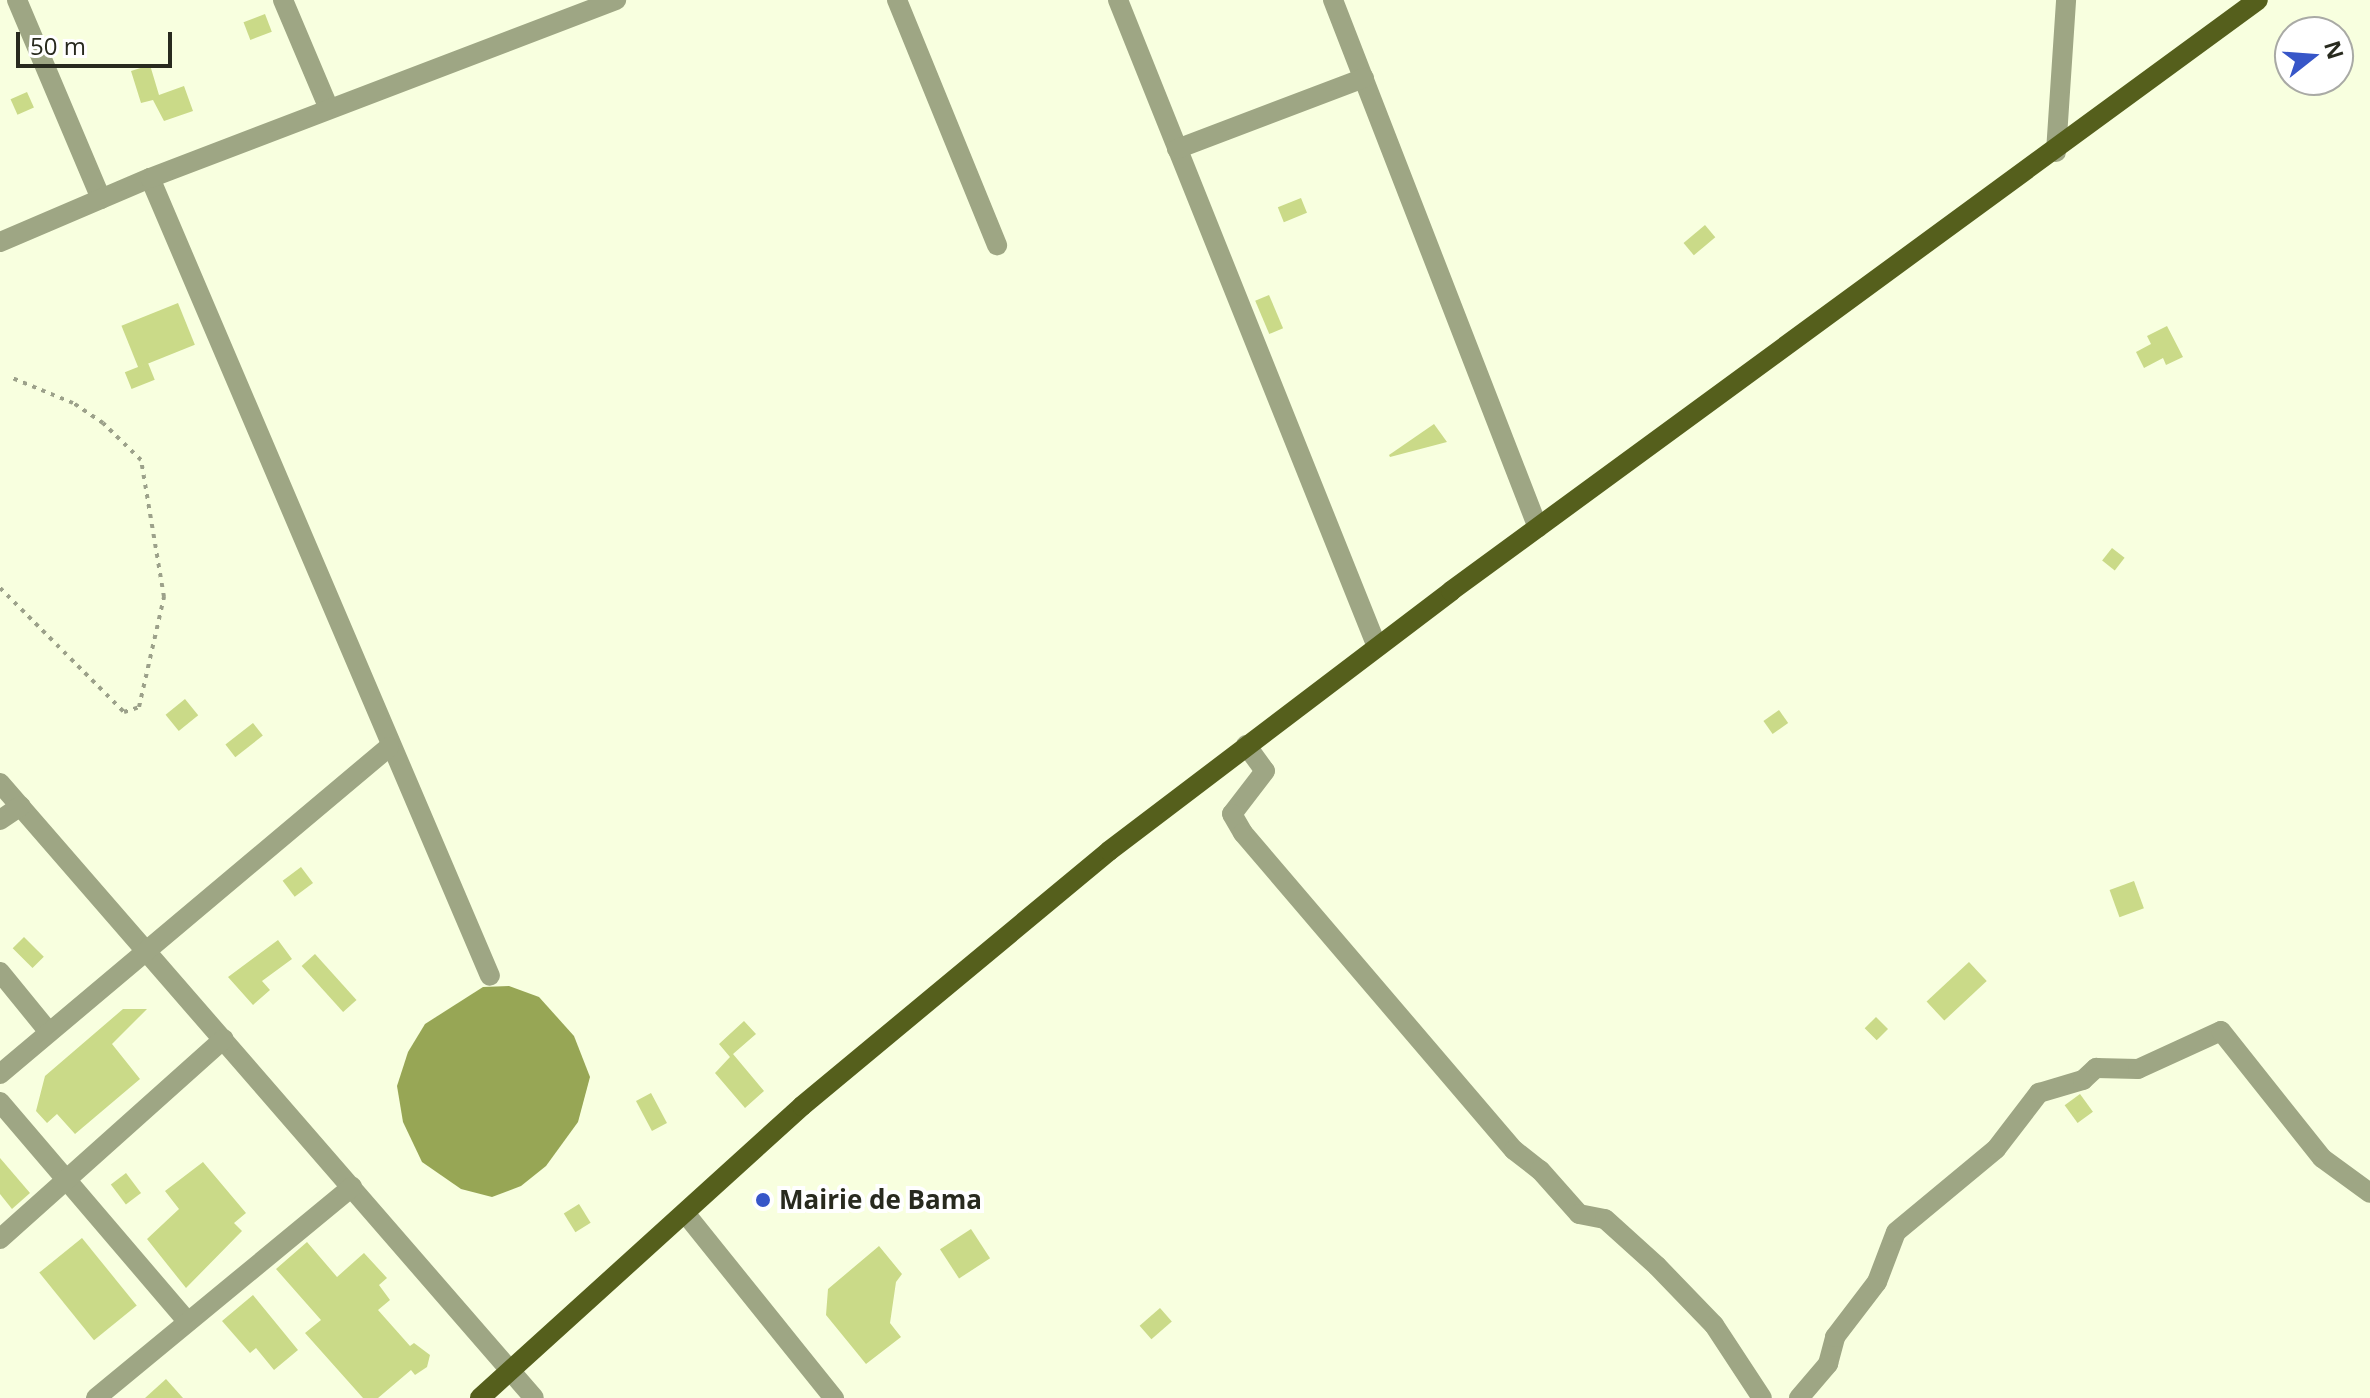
<!DOCTYPE html>
<style>
body{margin:0}
#map{position:relative;width:2370px;height:1398px;overflow:hidden;background:#f8ffdf;font-family:"Open Sans",sans-serif}
div>[style]{position:absolute}
[style*='--x']{left:calc(var(--x)*1px);top:calc(var(--y)*1px);width:calc(var(--w)*1px);rotate:calc(var(--a)*1deg)}
.water>*{inset:0;background:#97a655}
.building>*{inset:0;background:#cada88;transform-origin:0 0}
.path>*{height:4px;margin-top:-2px;transform-origin:0;background:repeating-linear-gradient(90deg,#9ca18a 0 4px,transparent 0 10px)}
.minor>*{height:20px;margin:-10px;padding:0 10px;transform-origin:10px;border-radius:10px;background:#9ea684}
.major>*{height:20px;margin:-10px;padding:0 10px;transform-origin:10px;border-radius:10px;background:#555f1c}
.dots>*{width:22px;height:22px;translate:-50% -50%;box-sizing:border-box;border:4px solid #fff;border-radius:50%}
span{translate:-50% -50%;white-space:nowrap;text-align:center;line-height:1.15;-webkit-text-stroke:8px #fff;paint-order:stroke}
.poi-label{font-size:26px;color:#282a1e;font-weight:700}
.left{translate:0 -50%;text-align:left}
.north{position:absolute;left:2274px;top:16px;width:80px;height:80px;box-sizing:border-box;background:#fff;border:2px solid #a9aaa5;border-radius:50%;rotate:73deg;font-size:22px;font-weight:700;line-height:32px;text-align:center;color:#282a1e}
.north::after{content:'';display:block;margin:auto;width:28px;height:36px;background:#3756c8;clip-path:polygon(50% 0,100% 100%,50% 72%,0 100%)}
.scale{position:absolute;left:16px;top:32px;width:156px;height:36px;box-sizing:border-box;border:4px solid #282a1e;border-top:0;padding-left:10px;font-size:24px;line-height:28px;white-space:nowrap;color:#282a1e;-webkit-text-stroke:6px #fff;paint-order:stroke}
</style>
<div id="map">
<div class="water">
<i style="clip-path:polygon(509px 986px,539px 997px,574px 1036px,590px 1077px,578px 1122px,546px 1166px,521px 1186px,492px 1197px,461px 1189px,422px 1162px,403px 1122px,397px 1086px,408px 1052px,425px 1024px,483px 987px)"></i>
</div>
<div class="building">
<i style="left:265px;top:14px;width:19px;height:23px;rotate:69deg"></i>
<i style="clip-path:polygon(150px 65px,159px 95px,184px 86px,193px 111px,164px 121px,153px 100px,141px 103px,131px 71px)"></i>
<i style="left:27px;top:92px;width:17px;height:18px;rotate:66deg"></i>
<i style="left:1301px;top:198px;width:16px;height:25px;rotate:68deg"></i>
<i style="left:1705px;top:225px;width:16px;height:28px;rotate:50deg"></i>
<i style="left:1269px;top:295px;width:36px;height:15px;rotate:67deg"></i>
<i style="left:178px;top:303px;width:45px;height:61px;rotate:68deg"></i>
<i style="clip-path:polygon(2167px 326px,2183px 357px,2166px 365px,2163px 358px,2144px 368px,2136px 352px,2151px 344px,2147px 336px)"></i>
<i style="left:148px;top:363px;width:18px;height:25px;rotate:68deg"></i>
<i style="clip-path:polygon(1434px 424px,1447px 442px,1390px 457px,1389px 455px)"></i>
<i style="left:2112px;top:548px;width:16px;height:16px;rotate:38deg"></i>
<i style="left:185px;top:699px;width:21px;height:25px;rotate:51deg"></i>
<i style="left:1779px;top:710px;width:16px;height:19px;rotate:55deg"></i>
<i style="left:253px;top:723px;width:16px;height:35px;rotate:52deg"></i>
<i style="left:301px;top:867px;width:20px;height:23px;rotate:53deg"></i>
<i style="left:2134px;top:881px;width:29px;height:26px;rotate:70deg"></i>
<i style="left:24px;top:937px;width:28px;height:16px;rotate:45deg"></i>
<i style="clip-path:polygon(278px 940px,292px 959px,262px 981px,270px 990px,253px 1005px,228px 977px)"></i>
<i style="left:315px;top:954px;width:62px;height:18px;rotate:48deg"></i>
<i style="left:1969px;top:962px;width:26px;height:58px;rotate:47deg"></i>
<i style="clip-path:polygon(123px 1009px,147px 1009px,112px 1044px,140px 1079px,75px 1134px,57px 1114px,47px 1123px,36px 1111px,45px 1076px)"></i>
<i style="left:1876px;top:1017px;width:17px;height:16px;rotate:45deg"></i>
<i style="clip-path:polygon(744px 1021px,756px 1034px,733px 1054px,764px 1091px,745px 1108px,715px 1073px,730px 1057px,719px 1044px)"></i>
<i style="left:651px;top:1093px;width:34px;height:17px;rotate:62deg"></i>
<i style="left:2080px;top:1094px;width:22px;height:19px;rotate:54deg"></i>
<i style="clip-path:polygon(0 1158px,30px 1193px,12px 1209px,0 1194px)"></i>
<i style="clip-path:polygon(203px 1162px,246px 1213px,234px 1223px,242px 1231px,186px 1288px,147px 1239px,179px 1209px,165px 1191px)"></i>
<i style="left:126px;top:1173px;width:25px;height:19px;rotate:53deg"></i>
<i style="left:579px;top:1204px;width:22px;height:18px;rotate:58deg"></i>
<i style="left:971px;top:1229px;width:35px;height:37px;rotate:57deg"></i>
<i style="left:82px;top:1238px;width:87px;height:55px;rotate:51deg"></i>
<i style="clip-path:polygon(307px 1242px,337px 1277px,364px 1253px,387px 1278px,379px 1285px,390px 1300px,378px 1310px,410px 1346px,414px 1343px,430px 1355px,427px 1367px,415px 1375px,411px 1370px,378px 1398px,363px 1398px,305px 1333px,321px 1320px,276px 1269px)"></i>
<i style="clip-path:polygon(879px 1246px,902px 1274px,896px 1282px,890px 1323px,901px 1337px,866px 1364px,826px 1315px,828px 1289px)"></i>
<i style="clip-path:polygon(253px 1295px,298px 1350px,274px 1370px,256px 1348px,250px 1353px,222px 1321px)"></i>
<i style="left:1160px;top:1308px;width:18px;height:27px;rotate:49deg"></i>
<i style="clip-path:polygon(166px 1379px,183px 1398px,145px 1398px)"></i>
</div>
<div class="path">
<i style="--x:0;--y:588;--w:175;--a:45"></i>
<i style="--x:124;--y:712;--w:16;--a:-18"></i>
<i style="--x:139;--y:707;--w:113;--a:-77.2"></i>
<i style="--x:164;--y:597;--w:139;--a:-99.5"></i>
<i style="--x:141;--y:460;--w:53;--a:-135.8"></i>
<i style="--x:103;--y:423;--w:36;--a:-146"></i>
<i style="--x:73;--y:403;--w:68;--a:-157.6"></i>
</div>
<div class="minor">
<i style="--x:17;--y:0;--w:216;--a:67.1"></i>
<i style="--x:283;--y:0;--w:118;--a:67.1"></i>
<i style="--x:897;--y:0;--w:265;--a:67.8"></i>
<i style="--x:1118;--y:0;--w:697;--a:68.18"></i>
<i style="--x:1333;--y:0;--w:566;--a:68.78"></i>
<i style="--x:1177;--y:149;--w:200;--a:-20.8"></i>
<i style="--x:2056;--y:152;--w:152;--a:-86.2"></i>
<i style="--x:150;--y:178;--w:867;--a:66.92"></i>
<i style="--x:0;--y:242;--w:163;--a:-23.1"></i>
<i style="--x:150;--y:178;--w:499;--a:-20.9"></i>
<i style="--x:1246;--y:745;--w:32;--a:54"></i>
<i style="--x:1265;--y:771;--w:54;--a:127.5"></i>
<i style="--x:1232;--y:814;--w:22;--a:60"></i>
<i style="--x:1243;--y:833;--w:417;--a:49.5"></i>
<i style="--x:1514;--y:1150;--w:33;--a:38"></i>
<i style="--x:1540;--y:1170;--w:59;--a:48.4"></i>
<i style="--x:1579;--y:1214;--w:26;--a:11"></i>
<i style="--x:1605;--y:1219;--w:70;--a:42.1"></i>
<i style="--x:1657;--y:1266;--w:82;--a:46"></i>
<i style="--x:1714;--y:1325;--w:87;--a:56.7"></i>
<i style="--x:0;--y:783;--w:814;--a:49.03"></i>
<i style="--x:0;--y:820;--w:25;--a:-34"></i>
<i style="--x:0;--y:972;--w:77;--a:50.8"></i>
<i style="--x:0;--y:1074;--w:508;--a:-40.05"></i>
<i style="--x:0;--y:1102;--w:289;--a:49.5"></i>
<i style="--x:685;--y:1213;--w:238;--a:51.2"></i>
<i style="--x:0;--y:1239;--w:300;--a:-41.8"></i>
<i style="--x:96;--y:1398;--w:332;--a:-39.5"></i>
<i style="--x:1799;--y:1398;--w:45;--a:-49.5"></i>
<i style="--x:1828;--y:1364;--w:28;--a:-75"></i>
<i style="--x:1835;--y:1337;--w:69;--a:-52.6"></i>
<i style="--x:1877;--y:1282;--w:53;--a:-69.2"></i>
<i style="--x:1896;--y:1232;--w:130;--a:-39.7"></i>
<i style="--x:1996;--y:1149;--w:71;--a:-52.5"></i>
<i style="--x:2039;--y:1093;--w:46;--a:-16.5"></i>
<i style="--x:2083;--y:1080;--w:18;--a:-43"></i>
<i style="--x:2096;--y:1068;--w:42;--a:1.4"></i>
<i style="--x:2138;--y:1069;--w:91;--a:-24.6"></i>
<i style="--x:2221;--y:1031;--w:162;--a:51.5"></i>
<i style="--x:2322;--y:1158;--w:59;--a:36.1"></i>
</div>
<div class="major">
<i style="--x:480;--y:1398;--w:435;--a:-42.2"></i>
<i style="--x:802;--y:1106;--w:399;--a:-39.7"></i>
<i style="--x:1109;--y:851;--w:430;--a:-37.2"></i>
<i style="--x:1451;--y:591;--w:1000;--a:-36.22"></i>
</div>
<div class="dots">
<i style="left:763px;top:1200px;background:#3756c8"></i>
</div>
<div class="poi-label">
<span class="left" style="left:779px;top:1200px">Mairie de Bama</span>
</div>
<div class="north">N</div>
<div class="scale">50 m</div>
</div>
